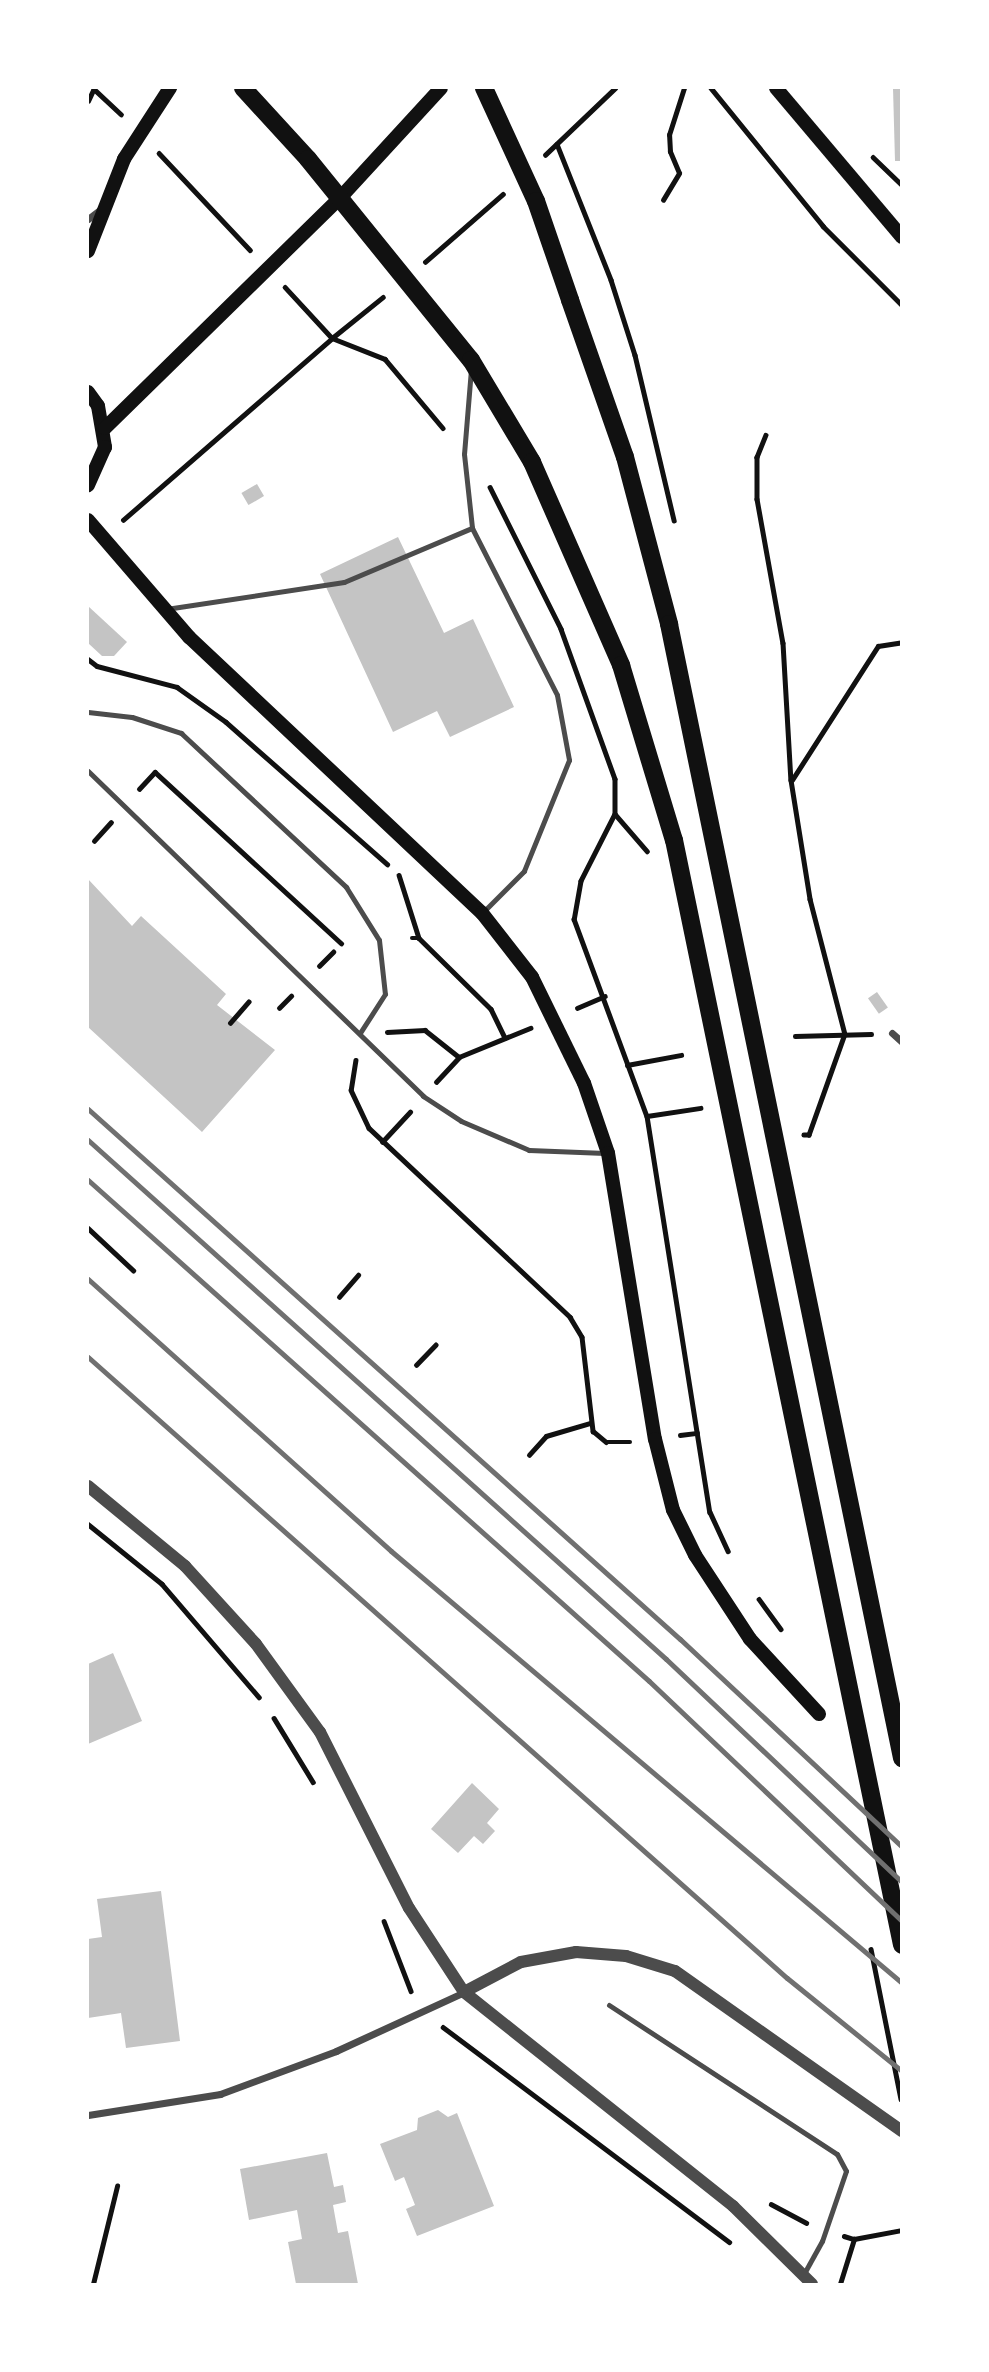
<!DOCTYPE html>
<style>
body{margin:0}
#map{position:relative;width:989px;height:2372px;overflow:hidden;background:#fff;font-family:Helvetica,sans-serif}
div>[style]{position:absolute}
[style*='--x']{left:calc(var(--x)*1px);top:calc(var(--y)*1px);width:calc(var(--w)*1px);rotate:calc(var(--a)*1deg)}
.building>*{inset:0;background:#c4c4c4;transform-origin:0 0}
.path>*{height:4.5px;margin:-2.25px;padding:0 2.25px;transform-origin:2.25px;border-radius:2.25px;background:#111}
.service>*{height:5px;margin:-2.5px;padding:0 2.5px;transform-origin:2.5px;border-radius:2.5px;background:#4c4c4c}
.minor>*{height:7px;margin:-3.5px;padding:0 3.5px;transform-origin:3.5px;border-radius:3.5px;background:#4c4c4c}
.tertiary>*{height:12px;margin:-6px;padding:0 6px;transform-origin:6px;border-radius:6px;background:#4c4c4c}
.secondary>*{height:14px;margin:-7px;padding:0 7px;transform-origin:7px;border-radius:7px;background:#111}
.primary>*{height:18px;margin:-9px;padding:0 9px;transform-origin:9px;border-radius:9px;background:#111}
.rail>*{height:5px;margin:-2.5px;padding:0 2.5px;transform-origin:2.5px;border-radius:2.5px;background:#707070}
span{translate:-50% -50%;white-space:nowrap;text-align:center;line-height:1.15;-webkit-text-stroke:7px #fff;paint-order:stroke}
.frame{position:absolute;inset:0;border:89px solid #fff;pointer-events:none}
</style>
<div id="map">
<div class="building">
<i style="clip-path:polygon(893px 88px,902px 88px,902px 161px,895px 161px)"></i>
<i style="left:257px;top:484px;width:14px;height:18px;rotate:60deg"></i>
<i style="clip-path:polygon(398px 537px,444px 633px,473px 619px,514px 707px,450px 737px,437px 711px,393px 732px,320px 574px)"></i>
<i style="clip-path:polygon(88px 606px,127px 642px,114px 656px,102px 656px,88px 643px)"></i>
<i style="clip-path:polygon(88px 879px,132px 926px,141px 916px,226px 994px,217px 1005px,275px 1050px,202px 1132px,88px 1027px)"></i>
<i style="left:877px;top:992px;width:19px;height:11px;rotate:55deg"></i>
<i style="clip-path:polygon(113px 1653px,142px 1721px,88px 1744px,88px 1664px)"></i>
<i style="clip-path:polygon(472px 1783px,499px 1809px,487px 1823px,495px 1831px,483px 1844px,474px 1836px,458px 1853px,431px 1829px)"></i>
<i style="clip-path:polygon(161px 1891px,180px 2041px,126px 2048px,121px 2013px,88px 2018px,88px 1939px,102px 1937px,97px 1899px)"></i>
<i style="clip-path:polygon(438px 2110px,448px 2117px,457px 2113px,494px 2206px,417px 2236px,406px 2209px,415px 2205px,404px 2177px,395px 2181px,380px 2144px,417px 2130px,418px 2118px)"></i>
<i style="clip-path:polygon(327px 2153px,334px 2187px,343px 2185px,346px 2202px,333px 2205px,338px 2233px,348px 2231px,358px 2284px,296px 2284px,288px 2242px,302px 2239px,297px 2210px,249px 2220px,240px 2169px)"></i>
</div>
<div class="path">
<i style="--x:711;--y:88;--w:178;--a:50.9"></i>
<i style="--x:823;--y:226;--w:112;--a:45"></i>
<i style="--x:94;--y:89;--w:37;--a:43"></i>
<i style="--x:88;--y:101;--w:14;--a:-65"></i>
<i style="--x:557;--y:144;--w:146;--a:68.3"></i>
<i style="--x:611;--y:280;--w:79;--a:72.3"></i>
<i style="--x:635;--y:355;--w:170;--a:76.7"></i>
<i style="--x:159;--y:153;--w:133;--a:46.8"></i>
<i style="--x:545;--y:155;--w:97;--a:-43.7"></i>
<i style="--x:873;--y:157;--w:40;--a:44"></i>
<i style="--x:663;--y:200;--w:31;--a:-59"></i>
<i style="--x:679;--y:173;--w:23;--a:-113"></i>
<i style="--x:670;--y:152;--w:17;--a:-93"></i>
<i style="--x:669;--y:135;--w:49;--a:-72.3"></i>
<i style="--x:425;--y:262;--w:103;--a:-41.1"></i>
<i style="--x:285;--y:287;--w:69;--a:47.3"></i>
<i style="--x:332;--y:338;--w:65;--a:-38.8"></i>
<i style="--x:766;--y:435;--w:24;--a:112"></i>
<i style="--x:757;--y:457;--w:42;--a:90"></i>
<i style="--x:757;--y:499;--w:146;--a:79.8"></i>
<i style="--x:783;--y:643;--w:137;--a:86.7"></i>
<i style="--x:791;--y:780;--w:121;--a:80.9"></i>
<i style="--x:810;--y:899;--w:139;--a:75.5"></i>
<i style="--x:845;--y:1034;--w:107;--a:109.6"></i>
<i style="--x:809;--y:1135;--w:5;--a:180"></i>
<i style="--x:490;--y:487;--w:159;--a:63.4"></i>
<i style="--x:561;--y:629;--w:159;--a:70.2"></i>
<i style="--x:615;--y:779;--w:35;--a:90"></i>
<i style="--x:615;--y:814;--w:75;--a:116.9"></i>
<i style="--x:581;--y:881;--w:39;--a:100"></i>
<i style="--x:574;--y:919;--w:210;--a:69.7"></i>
<i style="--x:647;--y:1116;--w:401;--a:81"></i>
<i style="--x:710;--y:1512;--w:43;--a:65.2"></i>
<i style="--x:123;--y:520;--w:277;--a:-41"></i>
<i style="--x:332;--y:338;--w:57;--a:21.6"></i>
<i style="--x:385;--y:359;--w:90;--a:50"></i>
<i style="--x:88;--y:659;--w:11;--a:38"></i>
<i style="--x:97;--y:666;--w:83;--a:14.7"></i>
<i style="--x:177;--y:687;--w:60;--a:35.5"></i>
<i style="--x:226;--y:722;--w:215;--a:41.4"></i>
<i style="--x:792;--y:780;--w:159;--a:-57.3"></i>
<i style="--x:878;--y:646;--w:24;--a:-9"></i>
<i style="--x:139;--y:789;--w:23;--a:-47"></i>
<i style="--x:155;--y:772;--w:253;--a:42.6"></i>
<i style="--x:615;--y:814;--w:49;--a:49.1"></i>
<i style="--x:94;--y:841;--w:25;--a:-48"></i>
<i style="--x:399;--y:875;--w:66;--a:72.4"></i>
<i style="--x:412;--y:938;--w:7;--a:0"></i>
<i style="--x:419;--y:938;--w:101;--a:44.6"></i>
<i style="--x:491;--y:1009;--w:32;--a:64"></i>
<i style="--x:319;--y:966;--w:20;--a:-45"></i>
<i style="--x:279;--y:1008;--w:17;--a:-45"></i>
<i style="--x:577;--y:1008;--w:30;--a:-23"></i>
<i style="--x:230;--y:1023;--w:28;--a:-49"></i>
<i style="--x:387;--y:1032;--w:38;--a:-3"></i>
<i style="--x:425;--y:1030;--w:43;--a:38.5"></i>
<i style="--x:795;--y:1036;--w:76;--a:-1.5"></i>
<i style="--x:356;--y:1060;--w:30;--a:99"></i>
<i style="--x:351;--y:1090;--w:42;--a:64.7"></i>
<i style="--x:369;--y:1128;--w:276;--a:43.2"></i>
<i style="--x:570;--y:1317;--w:23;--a:59"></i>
<i style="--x:582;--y:1337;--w:95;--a:83.3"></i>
<i style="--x:593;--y:1431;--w:17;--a:40"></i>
<i style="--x:606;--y:1442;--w:24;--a:0"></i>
<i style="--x:627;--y:1065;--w:55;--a:-10.5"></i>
<i style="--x:436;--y:1082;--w:34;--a:-47"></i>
<i style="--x:459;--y:1057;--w:77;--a:-22.2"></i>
<i style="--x:647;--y:1116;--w:54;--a:-8.6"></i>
<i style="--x:382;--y:1142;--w:41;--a:-47"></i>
<i style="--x:88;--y:1228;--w:62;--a:43"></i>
<i style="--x:339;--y:1297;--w:29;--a:-49"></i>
<i style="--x:416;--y:1365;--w:28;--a:-46"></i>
<i style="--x:680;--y:1435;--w:17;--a:-7"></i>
<i style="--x:529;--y:1455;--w:25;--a:-48"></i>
<i style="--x:546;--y:1436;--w:46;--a:-16.5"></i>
<i style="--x:88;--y:1524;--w:95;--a:39"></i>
<i style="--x:162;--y:1584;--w:149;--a:49.4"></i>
<i style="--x:759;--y:1599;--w:37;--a:54"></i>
<i style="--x:274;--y:1718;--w:75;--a:58.6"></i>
<i style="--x:384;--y:1921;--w:75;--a:68.9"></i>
<i style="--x:871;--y:1949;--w:153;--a:78.7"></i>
<i style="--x:443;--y:2027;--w:358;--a:36.9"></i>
<i style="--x:771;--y:2204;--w:40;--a:28"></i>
<i style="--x:844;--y:2236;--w:10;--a:17"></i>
<i style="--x:854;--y:2239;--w:49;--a:-10.6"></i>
<i style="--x:93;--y:2284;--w:101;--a:-76.2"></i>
<i style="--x:840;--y:2284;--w:47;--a:-72.7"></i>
</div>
<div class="service">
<i style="--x:471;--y:369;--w:85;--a:94.7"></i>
<i style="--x:464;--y:454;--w:74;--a:83.8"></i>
<i style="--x:472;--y:528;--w:187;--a:63"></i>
<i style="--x:557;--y:695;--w:66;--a:79.5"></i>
<i style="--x:569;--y:760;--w:120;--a:112.1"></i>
<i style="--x:524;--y:871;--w:59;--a:135"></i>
<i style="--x:166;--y:609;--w:180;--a:-8.6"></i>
<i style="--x:344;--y:582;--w:139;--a:-22.9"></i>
<i style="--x:88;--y:712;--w:44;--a:6.5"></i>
<i style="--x:132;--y:717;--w:52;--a:18.1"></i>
<i style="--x:181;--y:733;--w:226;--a:43"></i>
<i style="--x:346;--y:887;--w:62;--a:58.1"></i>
<i style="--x:379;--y:940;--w:54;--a:83.7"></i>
<i style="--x:385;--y:994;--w:46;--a:122.7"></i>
<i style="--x:88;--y:771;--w:467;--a:44.1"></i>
<i style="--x:423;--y:1096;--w:45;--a:33.3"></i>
<i style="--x:461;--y:1121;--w:74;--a:23.1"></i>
<i style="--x:529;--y:1150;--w:76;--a:2.3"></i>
<i style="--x:609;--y:2005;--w:272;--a:33.2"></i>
<i style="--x:837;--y:2154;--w:19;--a:62"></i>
<i style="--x:846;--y:2171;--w:74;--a:108.9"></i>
<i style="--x:822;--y:2241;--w:38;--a:119"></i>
</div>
<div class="minor">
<i style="--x:88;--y:219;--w:16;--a:-38"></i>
<i style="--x:892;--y:1033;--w:13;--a:42"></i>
<i style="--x:88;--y:2115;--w:134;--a:-9"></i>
<i style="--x:220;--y:2094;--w:124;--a:-20.3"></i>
<i style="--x:336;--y:2051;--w:141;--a:-24.7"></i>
</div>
<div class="tertiary">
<i style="--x:88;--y:1486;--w:126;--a:39.5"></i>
<i style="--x:185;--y:1566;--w:105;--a:47.7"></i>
<i style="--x:256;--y:1644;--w:109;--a:54"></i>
<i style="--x:320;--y:1732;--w:197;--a:63.2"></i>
<i style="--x:409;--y:1908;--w:100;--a:56.8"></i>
<i style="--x:464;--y:1992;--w:344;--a:38.5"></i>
<i style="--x:733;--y:2206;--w:111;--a:44.6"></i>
<i style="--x:464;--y:1992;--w:64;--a:-27.8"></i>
<i style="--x:521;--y:1962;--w:56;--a:-10.3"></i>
<i style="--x:576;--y:1952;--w:50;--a:4.6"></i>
<i style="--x:626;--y:1956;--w:51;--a:17"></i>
<i style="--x:675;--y:1971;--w:278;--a:35.2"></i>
</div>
<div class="secondary">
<i style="--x:776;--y:88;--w:195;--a:49.8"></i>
<i style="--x:88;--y:251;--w:99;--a:-68.6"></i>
<i style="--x:124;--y:159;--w:85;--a:-57.1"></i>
<i style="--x:88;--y:392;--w:17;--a:54"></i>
<i style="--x:98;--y:406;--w:42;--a:80.3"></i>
<i style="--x:105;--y:447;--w:42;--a:114.1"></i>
<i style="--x:105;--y:428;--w:329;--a:-44.4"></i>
<i style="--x:340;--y:198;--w:149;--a:-47.4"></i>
<i style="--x:88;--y:520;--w:155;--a:49.2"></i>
<i style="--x:189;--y:637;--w:403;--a:43.3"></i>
<i style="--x:482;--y:913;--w:81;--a:52"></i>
<i style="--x:532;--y:977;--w:118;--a:63.9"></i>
<i style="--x:584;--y:1083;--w:74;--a:71.1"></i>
<i style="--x:608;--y:1153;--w:290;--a:80.7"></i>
<i style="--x:655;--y:1439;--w:73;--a:75.8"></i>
<i style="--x:673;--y:1510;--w:50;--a:63.9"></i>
<i style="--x:695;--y:1555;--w:100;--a:56.8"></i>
<i style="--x:750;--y:1639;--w:102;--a:47.4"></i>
</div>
<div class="primary">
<i style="--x:243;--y:88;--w:96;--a:47.5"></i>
<i style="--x:308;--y:159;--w:259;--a:51"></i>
<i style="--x:471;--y:360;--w:119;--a:59.1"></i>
<i style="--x:532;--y:462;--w:222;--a:66.3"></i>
<i style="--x:621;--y:665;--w:183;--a:73.2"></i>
<i style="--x:674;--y:840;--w:1128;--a:78.34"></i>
<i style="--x:484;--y:88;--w:124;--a:65.3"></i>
<i style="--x:536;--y:201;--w:105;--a:71"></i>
<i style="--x:570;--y:300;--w:166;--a:70.7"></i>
<i style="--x:625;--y:457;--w:173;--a:75.2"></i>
<i style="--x:669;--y:624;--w:1158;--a:78.39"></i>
</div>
<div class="rail">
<i style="--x:88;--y:1109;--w:795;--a:41.84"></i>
<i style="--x:680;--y:1639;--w:304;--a:43.1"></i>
<i style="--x:88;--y:1140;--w:777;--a:41.92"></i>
<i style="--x:666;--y:1659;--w:325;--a:43.4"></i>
<i style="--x:88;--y:1180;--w:752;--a:41.77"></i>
<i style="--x:649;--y:1681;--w:349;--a:43.5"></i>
<i style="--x:88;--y:1279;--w:407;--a:41.9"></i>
<i style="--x:391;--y:1551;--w:669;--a:40.21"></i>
<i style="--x:88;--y:1357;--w:935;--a:41.62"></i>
<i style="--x:787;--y:1978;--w:148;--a:39"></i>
</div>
<div class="frame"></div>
</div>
